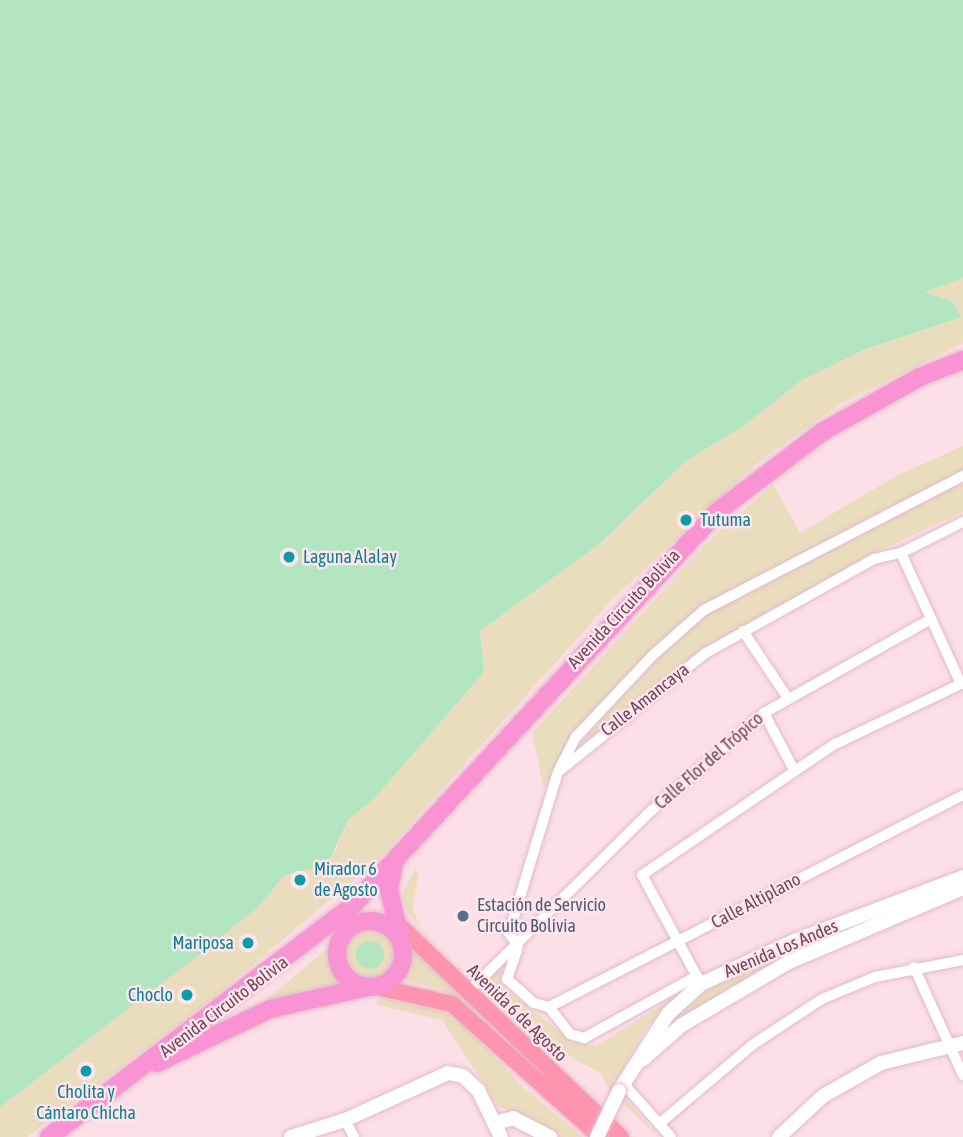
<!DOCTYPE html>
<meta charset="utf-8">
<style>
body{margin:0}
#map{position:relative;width:963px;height:1137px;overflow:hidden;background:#fddfe7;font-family:"Asap Condensed",sans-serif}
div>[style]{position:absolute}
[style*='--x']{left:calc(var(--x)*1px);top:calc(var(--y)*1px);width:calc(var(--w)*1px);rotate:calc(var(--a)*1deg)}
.green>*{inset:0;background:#eaddbd}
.round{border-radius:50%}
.water>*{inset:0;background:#b3e6c0}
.roads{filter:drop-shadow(0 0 2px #e1bbca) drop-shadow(0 0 2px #e1bbca)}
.street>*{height:10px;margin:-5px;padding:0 5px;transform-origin:5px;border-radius:5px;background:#fff}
.secondary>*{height:14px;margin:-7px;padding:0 7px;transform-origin:7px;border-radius:7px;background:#fff}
.primary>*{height:16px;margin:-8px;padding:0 8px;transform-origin:8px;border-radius:8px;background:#fe94af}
.highway>*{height:18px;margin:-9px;padding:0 9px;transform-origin:9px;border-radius:9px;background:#f993d3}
.highway>.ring{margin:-9px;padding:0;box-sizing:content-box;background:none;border:18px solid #f993d3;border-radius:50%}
.bridges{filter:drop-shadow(0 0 2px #e8bacd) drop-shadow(0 0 2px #e8bacd)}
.secondary-bridge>*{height:14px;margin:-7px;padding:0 7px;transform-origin:7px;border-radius:7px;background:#fff}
.dots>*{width:19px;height:19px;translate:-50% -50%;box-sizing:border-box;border:4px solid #ffe5ec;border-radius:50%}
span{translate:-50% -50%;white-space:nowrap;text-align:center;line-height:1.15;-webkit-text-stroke:5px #ffe5ec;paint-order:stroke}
.culture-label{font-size:18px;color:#0d838f}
.left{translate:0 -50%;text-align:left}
.right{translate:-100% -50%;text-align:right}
.street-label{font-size:18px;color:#73465e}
.service-label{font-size:18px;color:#4e5e75}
</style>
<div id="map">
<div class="green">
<i style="clip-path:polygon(963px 278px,963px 343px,842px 403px,756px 464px,612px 600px,381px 857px,211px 1000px,27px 1137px,0 1137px,0 1107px,199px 955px,259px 906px,284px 876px,312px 868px,335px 851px,349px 819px,374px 799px,484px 672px,480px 631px,598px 545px,686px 461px,742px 427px,802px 380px,863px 350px,962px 317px,951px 301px,924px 292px)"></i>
<i style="clip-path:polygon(963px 446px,963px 472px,725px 595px,599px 708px,567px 742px,544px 789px,532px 733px,707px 543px,773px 484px,800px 533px,898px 475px)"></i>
<i style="clip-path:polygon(963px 483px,963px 512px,870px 555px,702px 651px,572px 753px,644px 669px,708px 612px)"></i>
<i style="clip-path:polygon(415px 869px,419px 873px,412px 908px,421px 928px,408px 914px,402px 894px)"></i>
<i style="clip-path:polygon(861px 920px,786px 956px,659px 1033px,694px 995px)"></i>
<i class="round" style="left:343px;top:927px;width:54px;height:54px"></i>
<i style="clip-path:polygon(410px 945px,413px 947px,486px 1019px,440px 989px,401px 979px,408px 967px)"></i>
<i style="clip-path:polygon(330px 946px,330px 969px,343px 984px,259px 1006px)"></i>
<i style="clip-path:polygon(506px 958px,500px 981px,505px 988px,570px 1040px,596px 1046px,678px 995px,646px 1028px,614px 1085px,658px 1137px,611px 1092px,601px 1073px,575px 1060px,486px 981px)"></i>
<i style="clip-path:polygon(386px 999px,445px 1012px,468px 1028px,522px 1086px,582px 1137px,559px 1137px,529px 1117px,499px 1107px,442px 1020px,377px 1005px,377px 1000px)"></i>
</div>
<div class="water">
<i style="clip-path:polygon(0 0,963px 0,963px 278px,925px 292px,951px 301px,962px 317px,863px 350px,802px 380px,742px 427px,686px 461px,598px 545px,480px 631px,484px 672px,374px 799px,349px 819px,327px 864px,284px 876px,259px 906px,199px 955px,0 1107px)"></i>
<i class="round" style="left:356px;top:941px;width:28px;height:28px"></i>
</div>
<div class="roads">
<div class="street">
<i style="--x:901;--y:553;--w:144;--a:65.4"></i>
<i style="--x:743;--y:631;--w:79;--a:56.3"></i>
<i style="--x:764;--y:713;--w:64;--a:62.2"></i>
<i style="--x:560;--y:768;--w:35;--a:-63"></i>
<i style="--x:576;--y:737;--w:111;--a:-46.8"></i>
<i style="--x:652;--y:656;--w:69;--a:-41.5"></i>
<i style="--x:704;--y:610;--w:292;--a:-27.4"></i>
<i style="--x:518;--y:946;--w:16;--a:-125"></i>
<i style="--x:509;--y:933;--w:168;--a:-73.1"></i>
<i style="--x:558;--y:772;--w:188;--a:-38.9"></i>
<i style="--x:704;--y:654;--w:195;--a:-29.2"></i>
<i style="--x:874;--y:559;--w:28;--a:-13"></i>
<i style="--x:901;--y:553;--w:69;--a:-26.6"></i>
<i style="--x:517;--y:950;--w:31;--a:109"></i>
<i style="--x:507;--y:979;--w:36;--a:42"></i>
<i style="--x:534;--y:1003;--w:16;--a:15"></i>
<i style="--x:549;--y:1007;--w:34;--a:52"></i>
<i style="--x:570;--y:1034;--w:15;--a:16"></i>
<i style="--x:584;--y:1038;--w:129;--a:-28.8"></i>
<i style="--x:914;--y:967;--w:119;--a:65.6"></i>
<i style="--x:701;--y:984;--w:124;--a:-118.4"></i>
<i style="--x:642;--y:875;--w:233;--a:-34.2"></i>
<i style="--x:835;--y:744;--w:142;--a:-25.5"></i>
<i style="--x:467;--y:993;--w:259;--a:-44.7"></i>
<i style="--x:651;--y:811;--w:150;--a:-40.9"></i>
<i style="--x:764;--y:713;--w:192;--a:-29.4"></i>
<i style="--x:549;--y:1007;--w:465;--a:-27.1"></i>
<i style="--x:623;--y:1083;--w:72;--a:48.4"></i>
<i style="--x:345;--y:1120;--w:19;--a:62"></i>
<i style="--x:659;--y:1124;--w:122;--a:-40.3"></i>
<i style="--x:752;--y:1045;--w:84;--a:-33.3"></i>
<i style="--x:822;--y:999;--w:57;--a:-22.5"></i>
<i style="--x:875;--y:977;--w:90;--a:-10.9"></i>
</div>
<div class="secondary">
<i style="--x:642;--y:1060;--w:53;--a:-41.2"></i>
<i style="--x:682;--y:1025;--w:124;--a:-30.5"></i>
<i style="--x:789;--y:962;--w:189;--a:-23"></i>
<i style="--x:619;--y:1091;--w:91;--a:-57.5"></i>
<i style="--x:668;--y:1014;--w:45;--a:-42.3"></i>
<i style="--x:701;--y:984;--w:102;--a:-24.8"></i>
<i style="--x:794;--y:941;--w:181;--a:-20.7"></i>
<i style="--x:496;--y:1123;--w:18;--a:-16"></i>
<i style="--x:513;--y:1118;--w:42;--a:27.2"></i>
<i style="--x:291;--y:1137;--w:57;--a:-17.5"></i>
<i style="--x:345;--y:1120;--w:113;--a:-24.5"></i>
<i style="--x:448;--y:1073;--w:15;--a:11"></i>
<i style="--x:463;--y:1076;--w:21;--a:43"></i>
<i style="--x:478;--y:1090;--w:52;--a:63.9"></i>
<i style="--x:779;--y:1137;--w:60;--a:-43"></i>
<i style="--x:823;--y:1096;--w:67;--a:-29.6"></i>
<i style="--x:881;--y:1063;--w:84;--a:-13.7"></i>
</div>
<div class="primary">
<i style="--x:385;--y:924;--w:15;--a:8"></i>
<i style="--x:400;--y:926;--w:306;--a:43.7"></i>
<i style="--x:377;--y:987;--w:77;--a:12.8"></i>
<i style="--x:452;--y:1004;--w:199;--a:41.9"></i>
</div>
<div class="highway">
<i style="--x:394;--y:862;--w:28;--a:100"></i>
<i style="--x:389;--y:890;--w:47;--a:76.6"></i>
<i class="ring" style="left:337px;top:921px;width:48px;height:48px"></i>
<i style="--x:157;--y:1063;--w:125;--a:-25.5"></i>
<i style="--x:270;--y:1009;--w:100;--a:-12.7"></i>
<i style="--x:49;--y:1137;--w:382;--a:-37.3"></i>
<i style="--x:353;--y:905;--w:536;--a:-47.19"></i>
<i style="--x:717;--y:512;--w:132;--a:-37.3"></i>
<i style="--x:822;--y:432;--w:112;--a:-29.3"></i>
<i style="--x:920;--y:377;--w:46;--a:-21.6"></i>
</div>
</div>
<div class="bridges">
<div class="secondary-bridge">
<i style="--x:597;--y:1137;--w:51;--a:-64.4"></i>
</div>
</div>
<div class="dots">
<i style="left:686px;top:520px;background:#0f9aa8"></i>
<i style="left:289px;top:557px;background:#0f9aa8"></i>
<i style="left:300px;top:880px;background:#0f9aa8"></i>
<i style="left:463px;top:916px;background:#5c6f8a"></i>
<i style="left:248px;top:943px;background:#0f9aa8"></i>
<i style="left:187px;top:995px;background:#0f9aa8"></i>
<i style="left:86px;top:1071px;background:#0f9aa8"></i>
</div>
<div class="culture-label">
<span class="left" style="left:700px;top:520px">Tutuma</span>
<span class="left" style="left:303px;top:557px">Laguna Alalay</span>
<span class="left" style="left:314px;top:880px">Mirador 6<br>de Agosto</span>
<span class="right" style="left:234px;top:943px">Mariposa</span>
<span class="right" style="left:173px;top:995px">Choclo</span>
<span style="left:86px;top:1103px">Cholita y<br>Cántaro Chicha</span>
</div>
<div class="street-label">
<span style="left:624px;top:609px;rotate:-47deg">Avenida Circuito Bolivia</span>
<span style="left:645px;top:700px;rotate:-38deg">Calle Amancaya</span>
<span style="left:709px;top:761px;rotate:-41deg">Calle Flor del Trópico</span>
<span style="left:756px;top:901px;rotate:-28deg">Calle Altiplano</span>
<span style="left:781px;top:949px;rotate:-23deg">Avenida Los Andes</span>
<span style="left:224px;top:1007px;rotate:-37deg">Avenida Circuito Bolivia</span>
<span style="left:517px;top:1013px;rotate:44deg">Avenida 6 de Agosto</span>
</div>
<div class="service-label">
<span class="left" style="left:477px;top:916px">Estación de Servicio<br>Circuito Bolivia</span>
</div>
</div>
